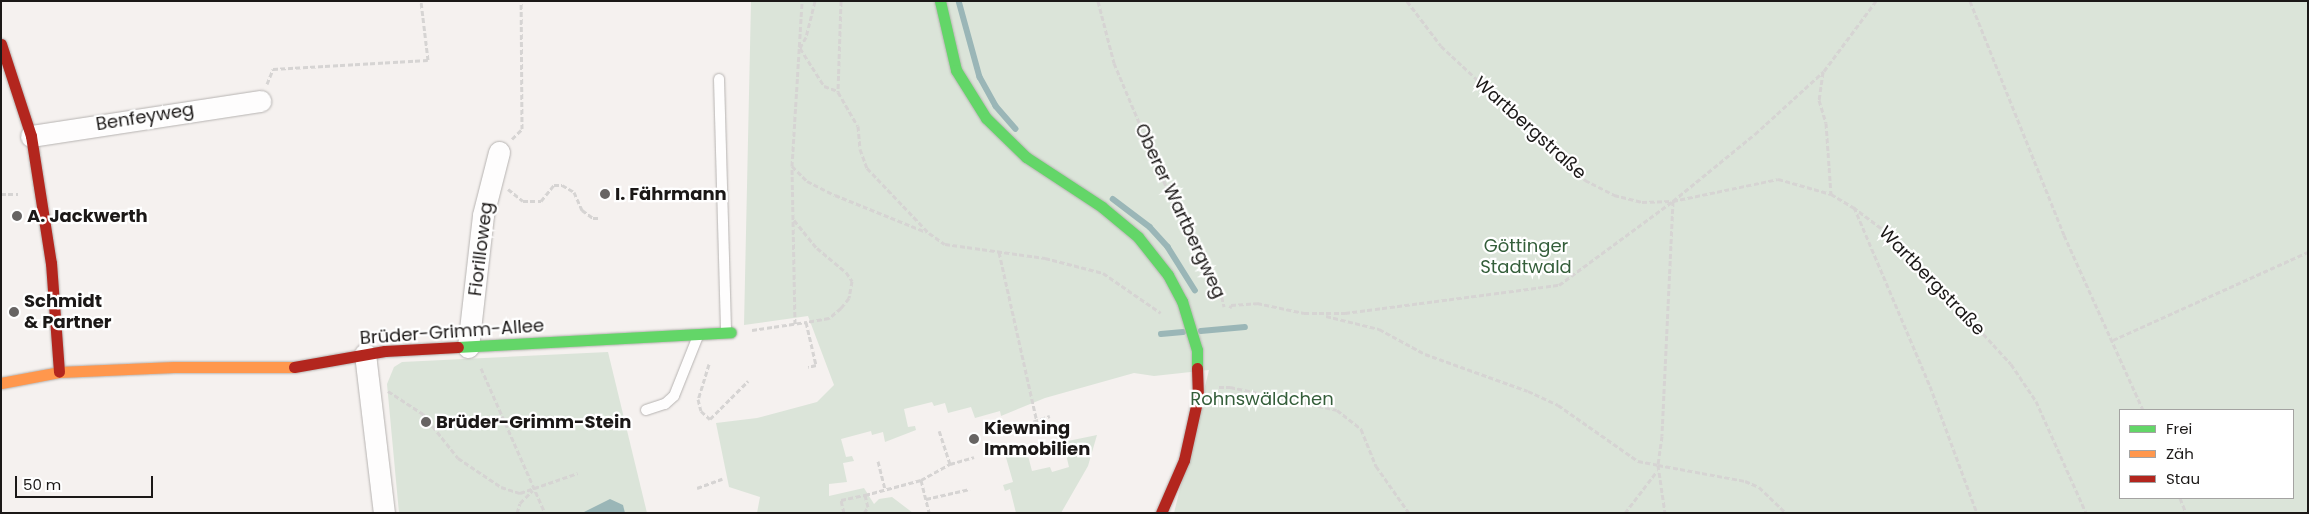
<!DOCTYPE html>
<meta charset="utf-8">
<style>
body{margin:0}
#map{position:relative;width:2309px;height:514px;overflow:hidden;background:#f5f1ef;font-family:Poppins,sans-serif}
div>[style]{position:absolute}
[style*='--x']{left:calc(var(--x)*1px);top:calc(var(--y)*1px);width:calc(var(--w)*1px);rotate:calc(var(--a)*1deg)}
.green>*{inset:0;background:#dbe4d9}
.water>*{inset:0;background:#9ab6b7}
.stream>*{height:5.5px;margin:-2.75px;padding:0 2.75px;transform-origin:2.75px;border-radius:2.75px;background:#9ab6b7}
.path>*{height:3px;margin-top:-1.5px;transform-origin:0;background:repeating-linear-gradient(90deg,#d6d4d3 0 5px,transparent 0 7.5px)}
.roads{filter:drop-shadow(0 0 1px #b6b3b1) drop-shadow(0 0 1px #b6b3b1)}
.lane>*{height:10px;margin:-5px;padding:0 5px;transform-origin:5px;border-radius:5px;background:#fefdfd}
.street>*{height:21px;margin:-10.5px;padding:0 10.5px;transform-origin:10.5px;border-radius:10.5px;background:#fefdfd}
.fast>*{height:11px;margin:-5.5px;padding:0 5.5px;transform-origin:5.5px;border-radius:5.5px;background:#63d668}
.slow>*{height:11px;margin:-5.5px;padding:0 5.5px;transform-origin:5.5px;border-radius:5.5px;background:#ff974d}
.jam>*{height:11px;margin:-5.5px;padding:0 5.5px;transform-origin:5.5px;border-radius:5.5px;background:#b3261e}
.dots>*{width:14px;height:14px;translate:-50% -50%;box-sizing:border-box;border:2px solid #fff;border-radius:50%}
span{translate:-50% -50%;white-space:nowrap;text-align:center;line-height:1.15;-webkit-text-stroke:4.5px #fff;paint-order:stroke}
.street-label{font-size:18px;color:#1b1817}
.poi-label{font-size:18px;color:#1b1817;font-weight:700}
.left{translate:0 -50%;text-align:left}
.park-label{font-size:18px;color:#345e3a}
.frame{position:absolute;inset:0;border:2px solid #1b1817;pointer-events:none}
.legend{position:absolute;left:2119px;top:409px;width:175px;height:90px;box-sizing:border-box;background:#fff;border:1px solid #a4a3a2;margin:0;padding:6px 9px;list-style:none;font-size:15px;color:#1b1817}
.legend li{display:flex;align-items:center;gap:10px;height:25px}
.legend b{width:25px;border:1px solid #a4a3a2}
.scale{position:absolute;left:15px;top:476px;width:138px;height:22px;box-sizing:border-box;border:2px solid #1b1817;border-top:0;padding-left:6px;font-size:15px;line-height:18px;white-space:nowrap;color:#1b1817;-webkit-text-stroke:4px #fff;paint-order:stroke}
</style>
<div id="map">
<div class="green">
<i style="clip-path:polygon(evenodd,751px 1px,2308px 1px,2308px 513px,1174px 513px,1209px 370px,1154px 376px,1134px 373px,1045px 398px,1001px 416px,1000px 411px,975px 418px,971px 407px,948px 413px,945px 403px,934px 406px,932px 402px,904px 409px,908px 427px,915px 426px,916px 430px,885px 442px,883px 432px,872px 435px,871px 431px,841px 439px,846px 457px,852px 456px,854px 461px,843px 463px,847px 482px,829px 484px,829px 496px,864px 488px,874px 504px,879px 499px,892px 497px,913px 513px,757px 513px,760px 497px,729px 487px,716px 423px,757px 418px,817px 402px,834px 385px,808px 316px,744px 325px,751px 1px,2120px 410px,2293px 410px,2293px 498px,2120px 498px,2120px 410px)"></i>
<i style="clip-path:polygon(608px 352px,647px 513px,399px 513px,387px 384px,394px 367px,402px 362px)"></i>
<i style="clip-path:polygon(1097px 435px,1088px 466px,1061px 513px,1016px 513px,1010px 489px,1005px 491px,1003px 485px,1013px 482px,1005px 454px,1026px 448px,1032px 471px,1050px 467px,1052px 472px,1069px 467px,1063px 442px)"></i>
</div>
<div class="water">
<i style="clip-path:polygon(610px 499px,623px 505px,625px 513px,582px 513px)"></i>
</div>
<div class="stream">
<i style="--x:959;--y:1;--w:79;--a:74.6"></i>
<i style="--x:980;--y:77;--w:33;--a:61"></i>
<i style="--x:996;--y:106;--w:30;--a:49"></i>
<i style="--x:1113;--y:199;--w:46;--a:37.1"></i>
<i style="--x:1150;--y:227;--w:27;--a:48"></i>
<i style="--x:1168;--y:247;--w:51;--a:57.9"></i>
<i style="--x:1201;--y:331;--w:44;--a:-5.2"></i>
<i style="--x:1161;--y:334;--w:22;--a:-5"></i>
</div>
<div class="path">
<i style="--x:815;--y:1;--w:37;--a:104"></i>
<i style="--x:806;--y:37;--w:13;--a:119"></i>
<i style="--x:800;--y:48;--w:45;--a:57.7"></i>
<i style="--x:824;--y:86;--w:15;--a:20"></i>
<i style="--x:841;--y:1;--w:91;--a:91.9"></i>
<i style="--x:838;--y:92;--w:39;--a:60"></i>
<i style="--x:858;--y:126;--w:23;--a:85"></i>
<i style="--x:860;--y:149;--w:20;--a:70"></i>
<i style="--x:867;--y:168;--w:90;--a:46.4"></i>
<i style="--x:929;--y:233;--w:19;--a:35"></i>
<i style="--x:945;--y:244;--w:101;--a:8"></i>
<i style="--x:1045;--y:258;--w:60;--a:14.5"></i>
<i style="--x:1103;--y:273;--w:70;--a:34.6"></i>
<i style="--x:1098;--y:1;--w:64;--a:75.5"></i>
<i style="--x:1114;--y:63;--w:147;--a:67.1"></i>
<i style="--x:1171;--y:198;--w:103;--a:61.7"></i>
<i style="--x:1220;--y:289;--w:18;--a:77"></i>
<i style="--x:1407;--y:1;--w:56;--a:52.9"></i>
<i style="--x:1441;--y:46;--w:197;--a:42.9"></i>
<i style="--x:1585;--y:180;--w:33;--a:27"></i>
<i style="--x:1614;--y:195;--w:29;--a:14"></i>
<i style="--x:1642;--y:202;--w:31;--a:-2"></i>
<i style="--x:1673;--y:201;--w:107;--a:-11.8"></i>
<i style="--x:1778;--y:179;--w:55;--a:15.8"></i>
<i style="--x:1831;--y:194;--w:26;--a:31"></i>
<i style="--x:1853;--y:207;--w:55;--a:36.9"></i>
<i style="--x:1897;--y:240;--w:168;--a:47.4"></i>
<i style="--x:2011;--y:364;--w:45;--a:56"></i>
<i style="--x:2036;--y:401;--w:123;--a:65.9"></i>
<i style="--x:1970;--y:1;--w:252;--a:68.1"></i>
<i style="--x:2064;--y:235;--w:192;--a:65.7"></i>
<i style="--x:1823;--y:72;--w:28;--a:98"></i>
<i style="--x:1819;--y:100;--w:24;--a:73"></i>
<i style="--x:1826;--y:123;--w:71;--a:86"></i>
<i style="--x:267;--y:84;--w:16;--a:-68"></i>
<i style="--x:273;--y:69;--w:155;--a:-3.3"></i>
<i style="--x:428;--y:60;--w:59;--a:-96.8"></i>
<i style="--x:512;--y:139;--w:14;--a:-45"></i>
<i style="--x:522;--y:129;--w:128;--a:-90.4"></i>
<i style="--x:792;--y:166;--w:21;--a:45"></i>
<i style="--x:807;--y:181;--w:31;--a:27"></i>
<i style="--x:835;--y:195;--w:98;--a:22.1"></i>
<i style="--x:508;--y:189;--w:19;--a:39"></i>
<i style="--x:523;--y:201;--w:18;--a:0"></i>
<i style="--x:541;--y:201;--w:21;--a:-51"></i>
<i style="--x:554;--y:185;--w:8;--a:0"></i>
<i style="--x:562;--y:185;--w:14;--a:30"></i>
<i style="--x:574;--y:192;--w:20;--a:66"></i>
<i style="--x:582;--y:210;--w:14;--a:36"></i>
<i style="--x:593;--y:218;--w:5;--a:0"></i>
<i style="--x:1;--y:194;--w:17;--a:0"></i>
<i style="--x:1673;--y:201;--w:235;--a:92.7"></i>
<i style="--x:1662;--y:436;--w:29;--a:98"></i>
<i style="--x:1658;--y:465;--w:88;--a:10.4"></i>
<i style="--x:1745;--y:481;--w:15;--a:23"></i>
<i style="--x:1759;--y:487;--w:37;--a:44"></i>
<i style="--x:1854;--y:207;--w:194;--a:67"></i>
<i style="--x:1930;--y:386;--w:135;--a:69.7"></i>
<i style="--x:794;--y:220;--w:36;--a:51"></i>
<i style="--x:817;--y:248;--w:38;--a:40"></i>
<i style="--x:846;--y:272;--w:11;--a:56"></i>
<i style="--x:852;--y:281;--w:17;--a:100"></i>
<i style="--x:849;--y:298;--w:13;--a:129"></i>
<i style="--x:841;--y:308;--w:16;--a:140"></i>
<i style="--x:829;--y:318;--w:23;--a:170"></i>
<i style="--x:999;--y:252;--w:174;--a:77.4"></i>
<i style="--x:1230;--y:308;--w:3;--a:-72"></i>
<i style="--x:1231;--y:305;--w:26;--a:-4"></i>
<i style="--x:1257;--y:303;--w:48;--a:12"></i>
<i style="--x:1304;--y:313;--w:41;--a:0"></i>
<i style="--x:1345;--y:313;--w:216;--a:-7.5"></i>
<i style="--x:1559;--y:285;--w:142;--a:-36.4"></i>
<i style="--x:1673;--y:201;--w:106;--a:-39.3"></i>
<i style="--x:1755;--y:134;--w:93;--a:-42.4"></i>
<i style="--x:1824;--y:71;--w:87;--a:-53.4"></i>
<i style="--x:1326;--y:316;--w:55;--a:13.8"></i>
<i style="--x:1379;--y:329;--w:52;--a:28.5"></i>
<i style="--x:1425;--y:354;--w:109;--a:19.8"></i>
<i style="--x:1528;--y:391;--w:33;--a:25"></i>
<i style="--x:1558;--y:405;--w:98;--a:35"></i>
<i style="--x:1638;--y:461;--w:20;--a:11"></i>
<i style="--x:1658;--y:465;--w:49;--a:81.7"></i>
<i style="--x:795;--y:324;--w:158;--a:-91.1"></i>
<i style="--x:792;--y:166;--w:165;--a:-86.5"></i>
<i style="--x:752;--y:330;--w:55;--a:-8.4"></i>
<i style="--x:806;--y:322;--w:44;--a:76.9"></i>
<i style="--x:816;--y:365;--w:8;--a:166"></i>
<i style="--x:2113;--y:340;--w:214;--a:-24.3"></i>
<i style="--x:709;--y:364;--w:37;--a:107"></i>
<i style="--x:698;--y:399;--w:12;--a:76"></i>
<i style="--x:701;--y:411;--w:12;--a:42"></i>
<i style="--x:710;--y:419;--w:54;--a:-45"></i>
<i style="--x:481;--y:368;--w:158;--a:66.2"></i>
<i style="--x:1219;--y:387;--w:11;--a:0"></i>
<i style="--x:1230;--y:387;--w:109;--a:12.1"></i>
<i style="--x:1337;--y:410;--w:31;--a:38"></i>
<i style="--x:1361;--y:429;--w:40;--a:68"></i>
<i style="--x:1376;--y:466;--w:57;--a:54.9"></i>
<i style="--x:388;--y:391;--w:42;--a:33.3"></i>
<i style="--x:423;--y:414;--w:56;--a:51.5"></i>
<i style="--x:458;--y:458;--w:52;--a:34"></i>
<i style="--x:501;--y:487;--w:20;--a:18"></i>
<i style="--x:520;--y:493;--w:61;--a:-19"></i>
<i style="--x:1012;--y:429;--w:40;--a:-18.9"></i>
<i style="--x:878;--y:461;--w:29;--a:76"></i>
<i style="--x:950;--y:464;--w:25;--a:-16"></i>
<i style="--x:921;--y:480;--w:33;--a:-29"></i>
<i style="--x:950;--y:464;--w:35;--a:-108"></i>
<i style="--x:697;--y:488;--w:27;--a:-20"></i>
<i style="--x:2180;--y:498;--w:16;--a:68"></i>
<i style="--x:926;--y:499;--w:45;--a:-12.8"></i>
<i style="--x:517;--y:513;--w:10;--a:-73"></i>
<i style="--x:520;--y:503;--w:18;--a:-45"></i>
<i style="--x:844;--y:513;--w:13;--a:-103"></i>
<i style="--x:841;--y:500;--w:25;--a:-12"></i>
<i style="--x:864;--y:513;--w:7;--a:-56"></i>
<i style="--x:868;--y:507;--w:12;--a:-104"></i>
<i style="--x:865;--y:495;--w:58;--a:-15"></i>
<i style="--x:921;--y:480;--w:34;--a:76"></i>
<i style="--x:1625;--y:513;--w:53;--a:-52.7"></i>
</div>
<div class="roads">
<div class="lane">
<i style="--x:719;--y:79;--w:252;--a:88.4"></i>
<i style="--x:646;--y:410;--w:20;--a:-18"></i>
<i style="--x:665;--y:404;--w:12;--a:-42"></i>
<i style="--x:674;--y:396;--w:65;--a:-68.2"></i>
</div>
<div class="street">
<i style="--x:31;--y:136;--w:232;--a:-8.7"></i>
<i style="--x:468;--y:347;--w:133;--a:-83.5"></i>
<i style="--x:483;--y:215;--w:65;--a:-75.7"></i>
<i style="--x:365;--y:354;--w:160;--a:83.2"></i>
</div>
<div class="fast">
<i style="--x:940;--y:1;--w:71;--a:76.9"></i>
<i style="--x:956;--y:70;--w:57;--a:58"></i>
<i style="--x:986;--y:118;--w:56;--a:44.3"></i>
<i style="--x:1026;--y:157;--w:91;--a:33.3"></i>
<i style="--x:1102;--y:207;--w:47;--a:39.8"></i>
<i style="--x:1138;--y:237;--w:48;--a:51.7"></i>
<i style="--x:1168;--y:275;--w:30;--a:62"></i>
<i style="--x:1182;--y:301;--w:51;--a:73"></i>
<i style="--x:1197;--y:350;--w:18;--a:90"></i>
<i style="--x:458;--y:347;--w:273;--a:-3.1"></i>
</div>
<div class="slow">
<i style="--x:1;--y:383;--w:59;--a:-10.7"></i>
<i style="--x:59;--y:372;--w:115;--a:-2.5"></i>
<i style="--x:174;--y:367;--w:120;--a:0"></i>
</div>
<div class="jam">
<i style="--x:1;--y:44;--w:97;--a:71.9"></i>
<i style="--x:31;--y:136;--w:129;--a:81.1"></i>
<i style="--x:51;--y:263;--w:109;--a:85.8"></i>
<i style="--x:294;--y:367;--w:92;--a:-10"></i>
<i style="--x:385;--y:351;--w:73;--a:-3.1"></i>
<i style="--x:1161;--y:513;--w:58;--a:-66.5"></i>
<i style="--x:1184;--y:460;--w:65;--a:-77.5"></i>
<i style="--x:1198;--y:397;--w:29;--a:-92"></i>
</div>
</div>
<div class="dots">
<i style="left:605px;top:194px;background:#676463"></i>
<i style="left:17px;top:216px;background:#676463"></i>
<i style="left:14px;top:312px;background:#676463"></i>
<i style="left:426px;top:422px;background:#676463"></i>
<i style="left:974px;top:439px;background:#676463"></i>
</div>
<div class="street-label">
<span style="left:145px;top:117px;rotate:-9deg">Benfeyweg</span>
<span style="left:1530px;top:128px;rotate:42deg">Wartbergstraße</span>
<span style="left:1180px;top:211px;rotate:65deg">Oberer Wartbergweg</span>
<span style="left:481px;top:249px;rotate:-83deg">Fiorilloweg</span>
<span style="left:1932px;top:281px;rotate:46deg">Wartbergstraße</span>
<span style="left:452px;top:332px;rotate:-4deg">Brüder-Grimm-Allee</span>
</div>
<div class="poi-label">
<span class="left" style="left:615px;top:194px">I. Fährmann</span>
<span class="left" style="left:27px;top:216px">A. Jackwerth</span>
<span class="left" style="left:24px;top:312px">Schmidt<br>&amp; Partner</span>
<span class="left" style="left:436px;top:422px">Brüder-Grimm-Stein</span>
<span class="left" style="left:984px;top:439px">Kiewning<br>Immobilien</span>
</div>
<div class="park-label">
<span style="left:1526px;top:257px">Göttinger<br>Stadtwald</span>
<span style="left:1262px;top:399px">Rohnswäldchen</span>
</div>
<div class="frame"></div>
<ul class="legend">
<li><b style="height:6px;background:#63d668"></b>Frei</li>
<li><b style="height:6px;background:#ff974d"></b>Zäh</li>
<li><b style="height:6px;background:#b3261e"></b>Stau</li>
</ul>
<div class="scale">50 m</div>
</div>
